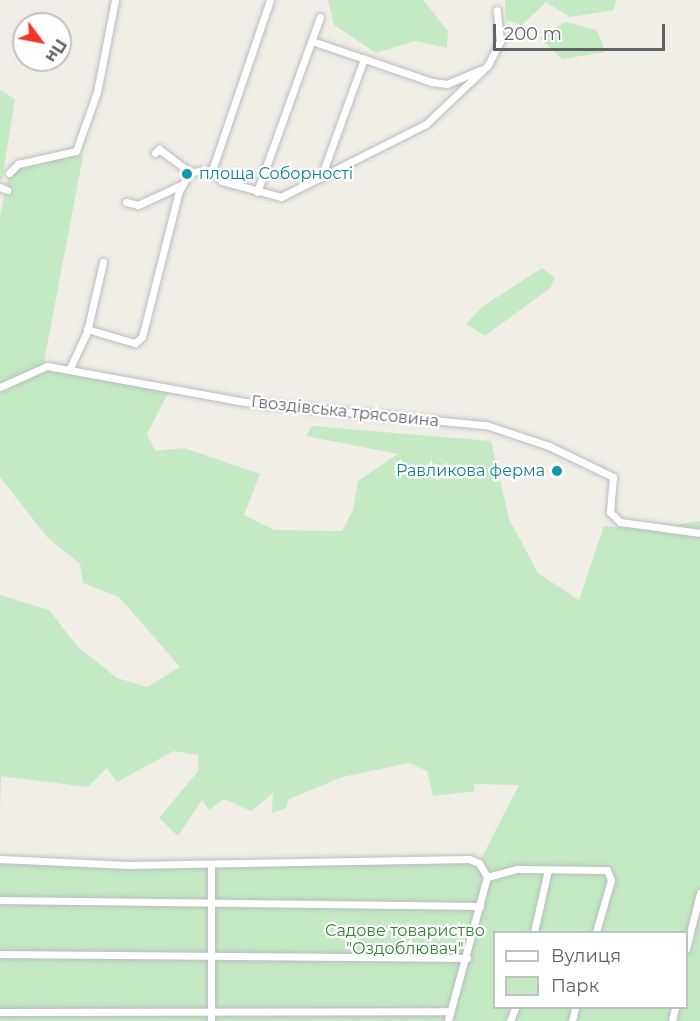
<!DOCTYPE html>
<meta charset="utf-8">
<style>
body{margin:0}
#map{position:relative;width:700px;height:1021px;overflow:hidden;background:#f1eee7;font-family:Montserrat,sans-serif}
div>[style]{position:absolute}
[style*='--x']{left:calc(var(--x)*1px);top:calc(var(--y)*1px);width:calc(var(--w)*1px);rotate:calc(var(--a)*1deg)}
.green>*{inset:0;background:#c3eac2}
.roads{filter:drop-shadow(0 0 2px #b9bcc1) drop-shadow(0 0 2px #b9bcc1)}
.minor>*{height:7px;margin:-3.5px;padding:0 3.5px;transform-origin:3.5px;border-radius:3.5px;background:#fff}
.dots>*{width:16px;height:16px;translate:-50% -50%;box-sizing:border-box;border:3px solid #fff;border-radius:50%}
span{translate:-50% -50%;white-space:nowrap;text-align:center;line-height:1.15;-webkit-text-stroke:4.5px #fff;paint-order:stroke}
.culture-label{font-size:16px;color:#0d838f}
.left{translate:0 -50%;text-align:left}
.right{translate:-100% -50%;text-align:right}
.street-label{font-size:16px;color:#5e6368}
.park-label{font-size:16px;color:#308530}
.legend{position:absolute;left:493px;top:931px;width:195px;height:78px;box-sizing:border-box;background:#fff;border:2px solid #bfc1c3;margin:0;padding:8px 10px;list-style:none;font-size:18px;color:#5e6368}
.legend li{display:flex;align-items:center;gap:12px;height:30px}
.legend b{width:30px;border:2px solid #bfc1c3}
.north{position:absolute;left:12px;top:12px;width:60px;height:60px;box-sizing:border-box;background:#fff;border:2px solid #bfc1c3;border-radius:50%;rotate:122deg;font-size:16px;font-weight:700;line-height:24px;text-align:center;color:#5e6368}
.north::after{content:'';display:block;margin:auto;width:21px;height:27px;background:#f4332a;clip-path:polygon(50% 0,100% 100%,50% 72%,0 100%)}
.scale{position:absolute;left:493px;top:24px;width:172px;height:27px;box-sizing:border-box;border:3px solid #5e6368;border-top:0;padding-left:8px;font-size:18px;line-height:21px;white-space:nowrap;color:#5e6368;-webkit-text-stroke:4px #fff;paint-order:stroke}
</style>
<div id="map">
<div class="green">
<i style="clip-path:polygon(328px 0,423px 0,448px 31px,447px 48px,415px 41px,376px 53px,334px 25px)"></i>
<i style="clip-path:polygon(505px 0,616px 0,614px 10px,570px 17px,546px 2px,522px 25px,506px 20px)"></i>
<i style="clip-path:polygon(565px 22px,597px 30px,605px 52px,562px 59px,540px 38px)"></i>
<i style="clip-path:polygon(0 90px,15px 99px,2px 181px,0 180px)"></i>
<i style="clip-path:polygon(evenodd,76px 151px,83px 156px,43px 367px,169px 391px,147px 434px,155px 451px,184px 448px,260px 474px,244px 515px,274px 530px,342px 531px,353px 510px,358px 481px,398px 454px,306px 436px,312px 426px,491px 441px,509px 519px,538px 573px,579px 600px,604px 526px,648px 529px,700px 521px,700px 1021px,0 1021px,0 859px,42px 865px,469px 859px,479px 863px,519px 785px,473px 784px,475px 791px,433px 796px,427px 771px,409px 763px,342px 777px,289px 799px,286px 808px,272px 813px,273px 793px,251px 811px,224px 799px,209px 810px,202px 800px,178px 836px,159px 818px,199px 770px,198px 755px,174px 751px,117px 782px,107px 768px,88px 787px,1px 776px,0 809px,0 595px,49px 610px,77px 646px,117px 678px,147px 687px,180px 667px,119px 597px,83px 583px,80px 564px,47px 537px,0 477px,0 217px,9px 173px,18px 164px,76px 151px,494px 932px,686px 932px,686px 1008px,494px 1008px,494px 932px)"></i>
<i style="clip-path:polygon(542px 268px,555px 278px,550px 288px,485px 336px,466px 324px,482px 307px)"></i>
</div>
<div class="roads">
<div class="minor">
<i style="--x:270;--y:0;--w:180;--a:108.8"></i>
<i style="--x:212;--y:170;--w:15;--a:48"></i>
<i style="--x:222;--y:181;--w:61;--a:15.2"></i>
<i style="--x:281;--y:197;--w:45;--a:-26.6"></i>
<i style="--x:321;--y:177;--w:126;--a:-70"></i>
<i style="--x:312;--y:41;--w:127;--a:18.9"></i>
<i style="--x:432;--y:82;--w:15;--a:8"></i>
<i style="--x:447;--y:84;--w:36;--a:-23"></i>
<i style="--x:155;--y:153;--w:6;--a:-45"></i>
<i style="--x:159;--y:149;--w:39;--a:37"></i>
<i style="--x:9;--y:173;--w:13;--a:-45"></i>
<i style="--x:18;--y:164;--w:59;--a:-12.6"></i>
<i style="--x:76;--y:151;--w:63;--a:-70.4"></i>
<i style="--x:97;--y:92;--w:94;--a:-78.9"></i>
<i style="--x:321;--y:177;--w:118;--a:-26.8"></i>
<i style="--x:426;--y:124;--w:86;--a:-43.6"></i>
<i style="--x:488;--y:65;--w:27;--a:-63"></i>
<i style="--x:500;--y:41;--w:31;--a:-96"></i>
<i style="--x:0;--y:187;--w:8;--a:23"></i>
<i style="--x:257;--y:192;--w:186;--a:-70.2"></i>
<i style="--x:126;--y:202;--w:12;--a:14"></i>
<i style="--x:138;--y:205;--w:47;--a:-24.9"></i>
<i style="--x:87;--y:329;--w:50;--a:16.3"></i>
<i style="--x:135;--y:343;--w:9;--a:-41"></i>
<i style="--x:142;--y:337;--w:151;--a:-75.8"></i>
<i style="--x:179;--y:191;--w:22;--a:-60"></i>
<i style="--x:190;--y:172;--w:22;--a:-5"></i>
<i style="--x:70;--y:368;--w:40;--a:-65"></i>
<i style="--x:87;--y:332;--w:72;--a:-77.1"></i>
<i style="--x:0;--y:387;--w:51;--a:-24.1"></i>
<i style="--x:47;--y:366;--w:201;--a:10.3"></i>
<i style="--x:245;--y:402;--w:242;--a:5.5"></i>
<i style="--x:486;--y:425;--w:66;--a:18.4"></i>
<i style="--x:549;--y:446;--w:71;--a:25.8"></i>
<i style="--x:613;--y:477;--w:35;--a:95"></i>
<i style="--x:610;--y:512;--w:14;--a:45"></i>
<i style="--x:620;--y:522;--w:81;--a:7.8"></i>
<i style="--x:0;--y:859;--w:128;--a:2.7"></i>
<i style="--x:128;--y:865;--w:341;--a:-1"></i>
<i style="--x:469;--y:859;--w:11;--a:22"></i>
<i style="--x:479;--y:863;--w:16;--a:60"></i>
<i style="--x:487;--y:877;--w:149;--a:105.2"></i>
<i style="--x:211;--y:864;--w:157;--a:90"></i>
<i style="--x:487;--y:877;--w:31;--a:-15"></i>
<i style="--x:517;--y:869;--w:90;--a:0.6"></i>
<i style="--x:607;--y:870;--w:11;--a:68"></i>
<i style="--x:611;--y:880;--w:54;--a:106.1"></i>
<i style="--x:0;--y:900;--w:480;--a:0.7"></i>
<i style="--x:534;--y:932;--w:64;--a:-77.3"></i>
<i style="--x:686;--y:949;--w:58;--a:-76"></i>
<i style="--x:0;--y:954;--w:467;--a:0.5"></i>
<i style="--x:0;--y:1012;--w:450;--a:-0.1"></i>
<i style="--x:510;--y:1021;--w:14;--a:-69"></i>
<i style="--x:572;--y:1021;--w:13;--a:-77"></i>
<i style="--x:672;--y:1021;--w:13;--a:-77"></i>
</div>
</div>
<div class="dots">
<i style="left:187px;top:174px;background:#0f9aa8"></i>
<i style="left:557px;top:471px;background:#0f9aa8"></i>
</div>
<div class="culture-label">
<span class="left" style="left:199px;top:174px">площа Соборності</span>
<span class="right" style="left:545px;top:471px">Равликова ферма</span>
</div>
<div class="street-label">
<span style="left:345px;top:412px;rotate:6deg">Гвоздівська трясовина</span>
</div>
<div class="park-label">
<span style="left:405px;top:940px">Садове товариство<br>"Оздоблювач"</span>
</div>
<ul class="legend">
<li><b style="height:8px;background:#fff"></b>Вулиця</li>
<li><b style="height:16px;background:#c3eac2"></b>Парк</li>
</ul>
<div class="north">Пн</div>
<div class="scale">200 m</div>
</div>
